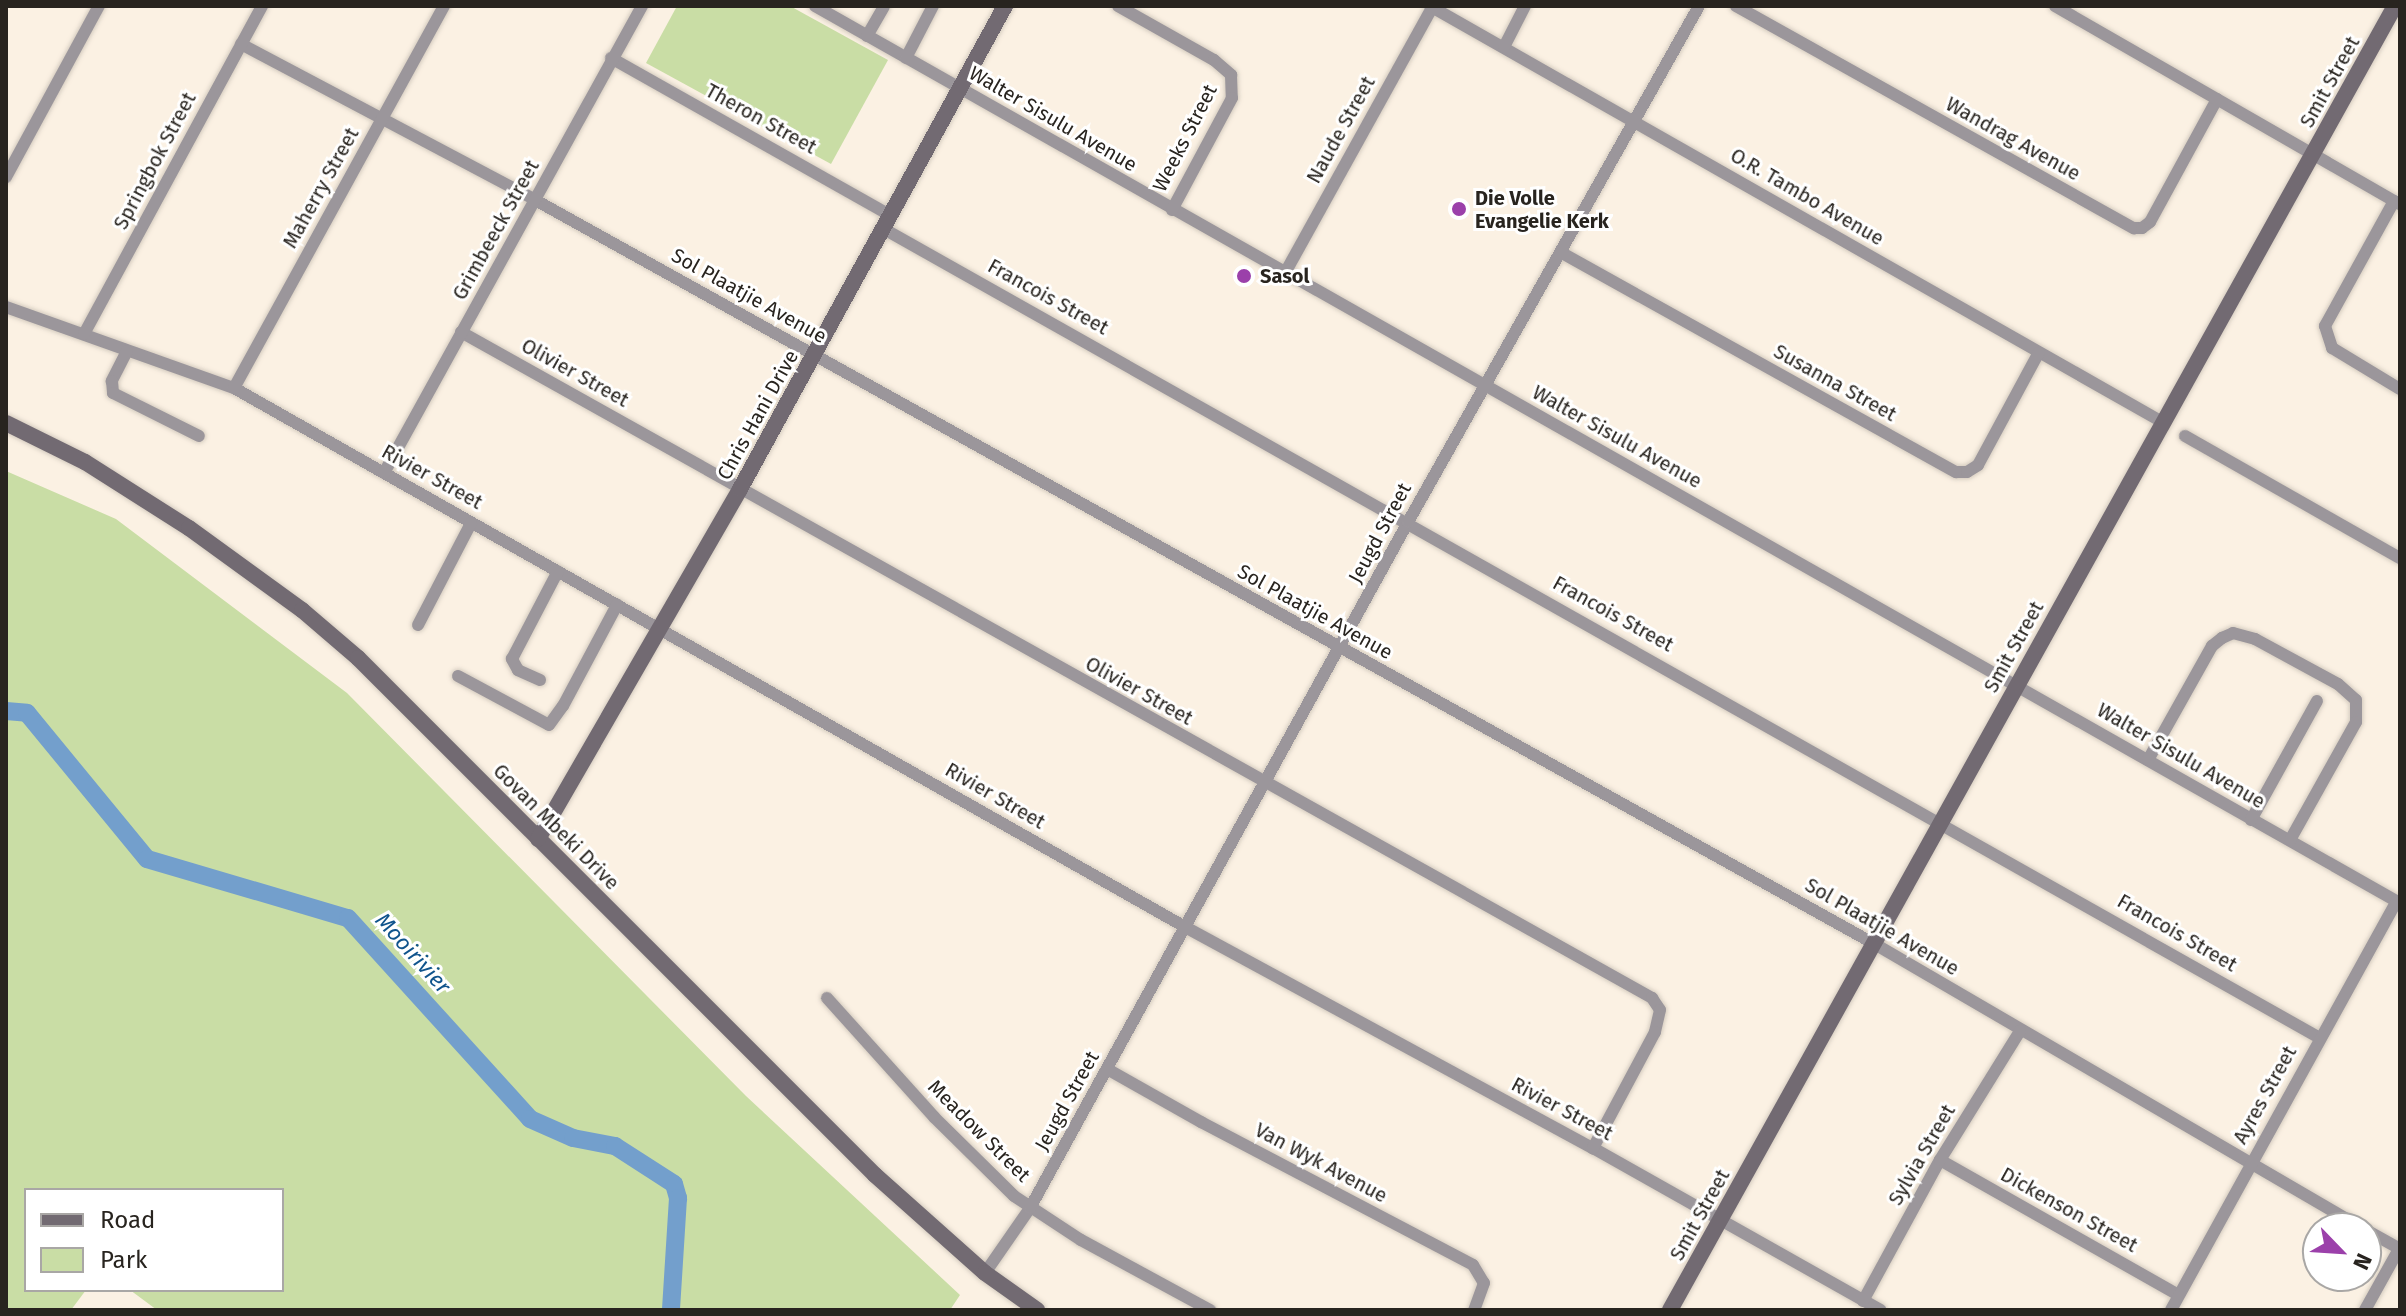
<!DOCTYPE html>
<style>
body{margin:0}
#map{position:relative;width:2406px;height:1316px;overflow:hidden;background:#fbf1e3;font-family:"Fira Sans",sans-serif}
div>[style]{position:absolute}
[style*='--x']{left:calc(var(--x)*1px);top:calc(var(--y)*1px);width:calc(var(--w)*1px);rotate:calc(var(--a)*1deg)}
.green>*{inset:0;background:#c9dda5}
.river>*{height:18px;margin:-9px;padding:0 9px;transform-origin:9px;border-radius:9px;background:#739fcc}
.roads{filter:drop-shadow(0 0 2px #d5ccc0) drop-shadow(0 0 2px #d5ccc0)}
.street>*{height:12px;margin:-6px;padding:0 6px;transform-origin:6px;border-radius:6px;background:#9b969b}
.secondary>*{height:16px;margin:-8px;padding:0 8px;transform-origin:8px;border-radius:8px;background:#726a72}
.dots>*{width:22px;height:22px;translate:-50% -50%;box-sizing:border-box;border:4px solid #fff;border-radius:50%}
span{translate:-50% -50%;white-space:nowrap;text-align:center;line-height:1.15;-webkit-text-stroke:6px #fff;paint-order:stroke}
.street-label{font-size:20px;color:#28241f}
.poi-label{font-size:20px;color:#28241f;font-weight:700}
.left{translate:0 -50%;text-align:left}
.water-label{font-size:22px;color:#10548c;font-style:italic}
.frame{position:absolute;inset:0;border:8px solid #28241f;pointer-events:none}
.legend{position:absolute;left:24px;top:1188px;width:260px;height:104px;box-sizing:border-box;background:#fff;border:2px solid #a9a7a5;margin:0;padding:10px 14px;list-style:none;font-size:24px;color:#28241f}
.legend li{display:flex;align-items:center;gap:16px;height:40px}
.legend b{width:40px;border:2px solid #a9a7a5}
.north{position:absolute;left:2302px;top:1212px;width:80px;height:80px;box-sizing:border-box;background:#fff;border:2px solid #a9a7a5;border-radius:50%;rotate:115deg;font-size:22px;font-weight:700;line-height:32px;text-align:center;color:#28241f}
.north::after{content:'';display:block;margin:auto;width:28px;height:36px;background:#9b40aa;clip-path:polygon(50% 0,100% 100%,50% 72%,0 100%)}
</style>
<div id="map">
<div class="green">
<i style="clip-path:polygon(677px 6px,790px 6px,888px 60px,831px 164px,646px 63px)"></i>
<i style="clip-path:polygon(6px 471px,116px 519px,347px 693px,746px 1096px,960px 1295px,950px 1310px,157px 1310px,130px 1290px,282px 1290px,282px 1190px,26px 1190px,26px 1290px,86px 1290px,71px 1310px,6px 1310px)"></i>
</div>
<div class="river">
<i style="--x:6;--y:711;--w:21;--a:5"></i>
<i style="--x:27;--y:713;--w:189;--a:50.6"></i>
<i style="--x:147;--y:859;--w:209;--a:16.4"></i>
<i style="--x:348;--y:918;--w:271;--a:47.8"></i>
<i style="--x:530;--y:1119;--w:47;--a:23.8"></i>
<i style="--x:573;--y:1138;--w:43;--a:10.8"></i>
<i style="--x:615;--y:1146;--w:70;--a:32.8"></i>
<i style="--x:674;--y:1184;--w:15;--a:74"></i>
<i style="--x:678;--y:1198;--w:112;--a:93.6"></i>
</div>
<div class="roads">
<div class="street">
<i style="--x:815;--y:6;--w:1821;--a:29.51"></i>
<i style="--x:1118;--y:6;--w:110;--a:29.4"></i>
<i style="--x:1214;--y:60;--w:23;--a:41"></i>
<i style="--x:1231;--y:75;--w:23;--a:88"></i>
<i style="--x:1232;--y:98;--w:127;--a:118.2"></i>
<i style="--x:1430;--y:6;--w:844;--a:29.6"></i>
<i style="--x:1736;--y:6;--w:456;--a:29.2"></i>
<i style="--x:2134;--y:228;--w:8;--a:0"></i>
<i style="--x:2142;--y:228;--w:10;--a:-37"></i>
<i style="--x:2150;--y:222;--w:140;--a:-61.4"></i>
<i style="--x:2055;--y:6;--w:398;--a:29.9"></i>
<i style="--x:867;--y:36;--w:34;--a:-60"></i>
<i style="--x:241;--y:44;--w:335;--a:27.9"></i>
<i style="--x:537;--y:201;--w:1528;--a:29.05"></i>
<i style="--x:1873;--y:943;--w:566;--a:30.23"></i>
<i style="--x:1504;--y:47;--w:46;--a:-62.9"></i>
<i style="--x:611;--y:58;--w:322;--a:29.4"></i>
<i style="--x:906;--y:58;--w:59;--a:-62.6"></i>
<i style="--x:6;--y:177;--w:195;--a:-61.5"></i>
<i style="--x:2394;--y:201;--w:143;--a:118.9"></i>
<i style="--x:2325;--y:326;--w:23;--a:72"></i>
<i style="--x:2332;--y:348;--w:79;--a:31.1"></i>
<i style="--x:884;--y:229;--w:1648;--a:29.4"></i>
<i style="--x:1562;--y:253;--w:451;--a:29.1"></i>
<i style="--x:1956;--y:472;--w:11;--a:0"></i>
<i style="--x:1967;--y:472;--w:13;--a:-32"></i>
<i style="--x:1978;--y:465;--w:128;--a:-61.6"></i>
<i style="--x:1285;--y:273;--w:303;--a:-61"></i>
<i style="--x:6;--y:307;--w:242;--a:19.6"></i>
<i style="--x:234;--y:388;--w:1095;--a:29.54"></i>
<i style="--x:1187;--y:928;--w:462;--a:28.5"></i>
<i style="--x:1593;--y:1148;--w:330;--a:29.4"></i>
<i style="--x:461;--y:332;--w:1365;--a:29.21"></i>
<i style="--x:1652;--y:998;--w:14;--a:56"></i>
<i style="--x:1660;--y:1010;--w:23;--a:103"></i>
<i style="--x:1655;--y:1032;--w:132;--a:118.1"></i>
<i style="--x:84;--y:334;--w:373;--a:-61.5"></i>
<i style="--x:127;--y:351;--w:34;--a:117"></i>
<i style="--x:112;--y:381;--w:12;--a:85"></i>
<i style="--x:113;--y:393;--w:96;--a:26.6"></i>
<i style="--x:234;--y:388;--w:436;--a:-61.2"></i>
<i style="--x:2185;--y:436;--w:247;--a:29.6"></i>
<i style="--x:384;--y:473;--w:534;--a:-61.08"></i>
<i style="--x:418;--y:625;--w:115;--a:-62.5"></i>
<i style="--x:458;--y:676;--w:103;--a:28.3"></i>
<i style="--x:549;--y:725;--w:24;--a:-54"></i>
<i style="--x:563;--y:706;--w:115;--a:-61.9"></i>
<i style="--x:540;--y:680;--w:24;--a:-156"></i>
<i style="--x:518;--y:670;--w:13;--a:-119"></i>
<i style="--x:512;--y:659;--w:99;--a:-62.4"></i>
<i style="--x:2148;--y:760;--w:131;--a:-60.7"></i>
<i style="--x:2212;--y:646;--w:13;--a:-39"></i>
<i style="--x:2222;--y:638;--w:12;--a:-24"></i>
<i style="--x:2233;--y:633;--w:23;--a:15"></i>
<i style="--x:2255;--y:639;--w:94;--a:28.5"></i>
<i style="--x:2338;--y:684;--w:24;--a:42"></i>
<i style="--x:2356;--y:700;--w:22;--a:90"></i>
<i style="--x:2356;--y:722;--w:135;--a:119.2"></i>
<i style="--x:2251;--y:820;--w:136;--a:-61"></i>
<i style="--x:827;--y:998;--w:160;--a:48"></i>
<i style="--x:934;--y:1117;--w:112;--a:44.6"></i>
<i style="--x:1014;--y:1196;--w:80;--a:33.3"></i>
<i style="--x:1081;--y:1240;--w:147;--a:28.5"></i>
<i style="--x:1107;--y:1069;--w:108;--a:29.4"></i>
<i style="--x:1201;--y:1122;--w:307;--a:27.7"></i>
<i style="--x:1473;--y:1265;--w:21;--a:59"></i>
<i style="--x:1484;--y:1283;--w:29;--a:110"></i>
<i style="--x:1940;--y:1160;--w:274;--a:29.5"></i>
<i style="--x:2366;--y:1230;--w:39;--a:29"></i>
<i style="--x:985;--y:1273;--w:79;--a:-55.3"></i>
<i style="--x:1030;--y:1208;--w:783;--a:-61.14"></i>
<i style="--x:1408;--y:522;--w:592;--a:-60.58"></i>
<i style="--x:1863;--y:1301;--w:161;--a:-61.4"></i>
<i style="--x:1940;--y:1160;--w:152;--a:-58.2"></i>
<i style="--x:2171;--y:1310;--w:467;--a:-61.1"></i>
<i style="--x:2365;--y:1310;--w:72;--a:-60.9"></i>
</div>
<div class="secondary">
<i style="--x:6;--y:423;--w:88;--a:26.3"></i>
<i style="--x:85;--y:462;--w:123;--a:32.4"></i>
<i style="--x:189;--y:528;--w:140;--a:36"></i>
<i style="--x:302;--y:610;--w:74;--a:40.6"></i>
<i style="--x:358;--y:658;--w:731;--a:45"></i>
<i style="--x:875;--y:1175;--w:147;--a:41.7"></i>
<i style="--x:985;--y:1273;--w:64;--a:35.4"></i>
<i style="--x:538;--y:839;--w:404;--a:-60"></i>
<i style="--x:740;--y:489;--w:551;--a:-61.25"></i>
<i style="--x:1670;--y:1310;--w:1492;--a:-60.93"></i>
</div>
</div>
<div class="dots">
<i style="left:1459px;top:209px;background:#9b40aa"></i>
<i style="left:1244px;top:276px;background:#9b40aa"></i>
</div>
<div class="street-label">
<span style="left:2330px;top:82px;rotate:-61deg">Smit Street</span>
<span style="left:761px;top:119px;rotate:29deg">Theron Street</span>
<span style="left:1053px;top:119px;rotate:30deg">Walter Sisulu Avenue</span>
<span style="left:1341px;top:130px;rotate:-61deg">Naude Street</span>
<span style="left:1185px;top:138px;rotate:-63deg">Weeks Street</span>
<span style="left:2013px;top:139px;rotate:29deg">Wandrag Avenue</span>
<span style="left:155px;top:161px;rotate:-62deg">Springbok Street</span>
<span style="left:321px;top:188px;rotate:-61deg">Maherry Street</span>
<span style="left:1807px;top:197px;rotate:30deg">O.R. Tambo Avenue</span>
<span style="left:496px;top:230px;rotate:-61deg">Grimbeeck Street</span>
<span style="left:749px;top:296px;rotate:29deg">Sol Plaatjie Avenue</span>
<span style="left:1048px;top:297px;rotate:29deg">Francois Street</span>
<span style="left:575px;top:373px;rotate:29deg">Olivier Street</span>
<span style="left:1835px;top:383px;rotate:29deg">Susanna Street</span>
<span style="left:758px;top:415px;rotate:-61deg">Chris Hani Drive</span>
<span style="left:1617px;top:437px;rotate:29deg">Walter Sisulu Avenue</span>
<span style="left:432px;top:477px;rotate:29deg">Rivier Street</span>
<span style="left:1380px;top:533px;rotate:-62deg">Jeugd Street</span>
<span style="left:1315px;top:612px;rotate:29deg">Sol Plaatjie Avenue</span>
<span style="left:1613px;top:614px;rotate:29deg">Francois Street</span>
<span style="left:2014px;top:647px;rotate:-61deg">Smit Street</span>
<span style="left:1139px;top:691px;rotate:29deg">Olivier Street</span>
<span style="left:2181px;top:756px;rotate:30deg">Walter Sisulu Avenue</span>
<span style="left:995px;top:796px;rotate:30deg">Rivier Street</span>
<span style="left:556px;top:827px;rotate:45deg">Govan Mbeki Drive</span>
<span style="left:1882px;top:927px;rotate:30deg">Sol Plaatjie Avenue</span>
<span style="left:2177px;top:933px;rotate:30deg">Francois Street</span>
<span style="left:2265px;top:1095px;rotate:-61deg">Ayres Street</span>
<span style="left:1067px;top:1101px;rotate:-61deg">Jeugd Street</span>
<span style="left:1562px;top:1109px;rotate:28deg">Rivier Street</span>
<span style="left:979px;top:1131px;rotate:45deg">Meadow Street</span>
<span style="left:1922px;top:1155px;rotate:-60deg">Sylvia Street</span>
<span style="left:1321px;top:1163px;rotate:28deg">Van Wyk Avenue</span>
<span style="left:2069px;top:1210px;rotate:29deg">Dickenson Street</span>
<span style="left:1700px;top:1215px;rotate:-61deg">Smit Street</span>
</div>
<div class="poi-label">
<span class="left" style="left:1475px;top:210px">Die Volle<br>Evangelie Kerk</span>
<span class="left" style="left:1260px;top:276px">Sasol</span>
</div>
<div class="water-label">
<span style="left:413px;top:953px;rotate:48deg">Mooirivier</span>
</div>
<div class="frame"></div>
<ul class="legend">
<li><b style="height:10px;background:#726a72"></b>Road</li>
<li><b style="height:22px;background:#c9dda5"></b>Park</li>
</ul>
<div class="north">N</div>
</div>
